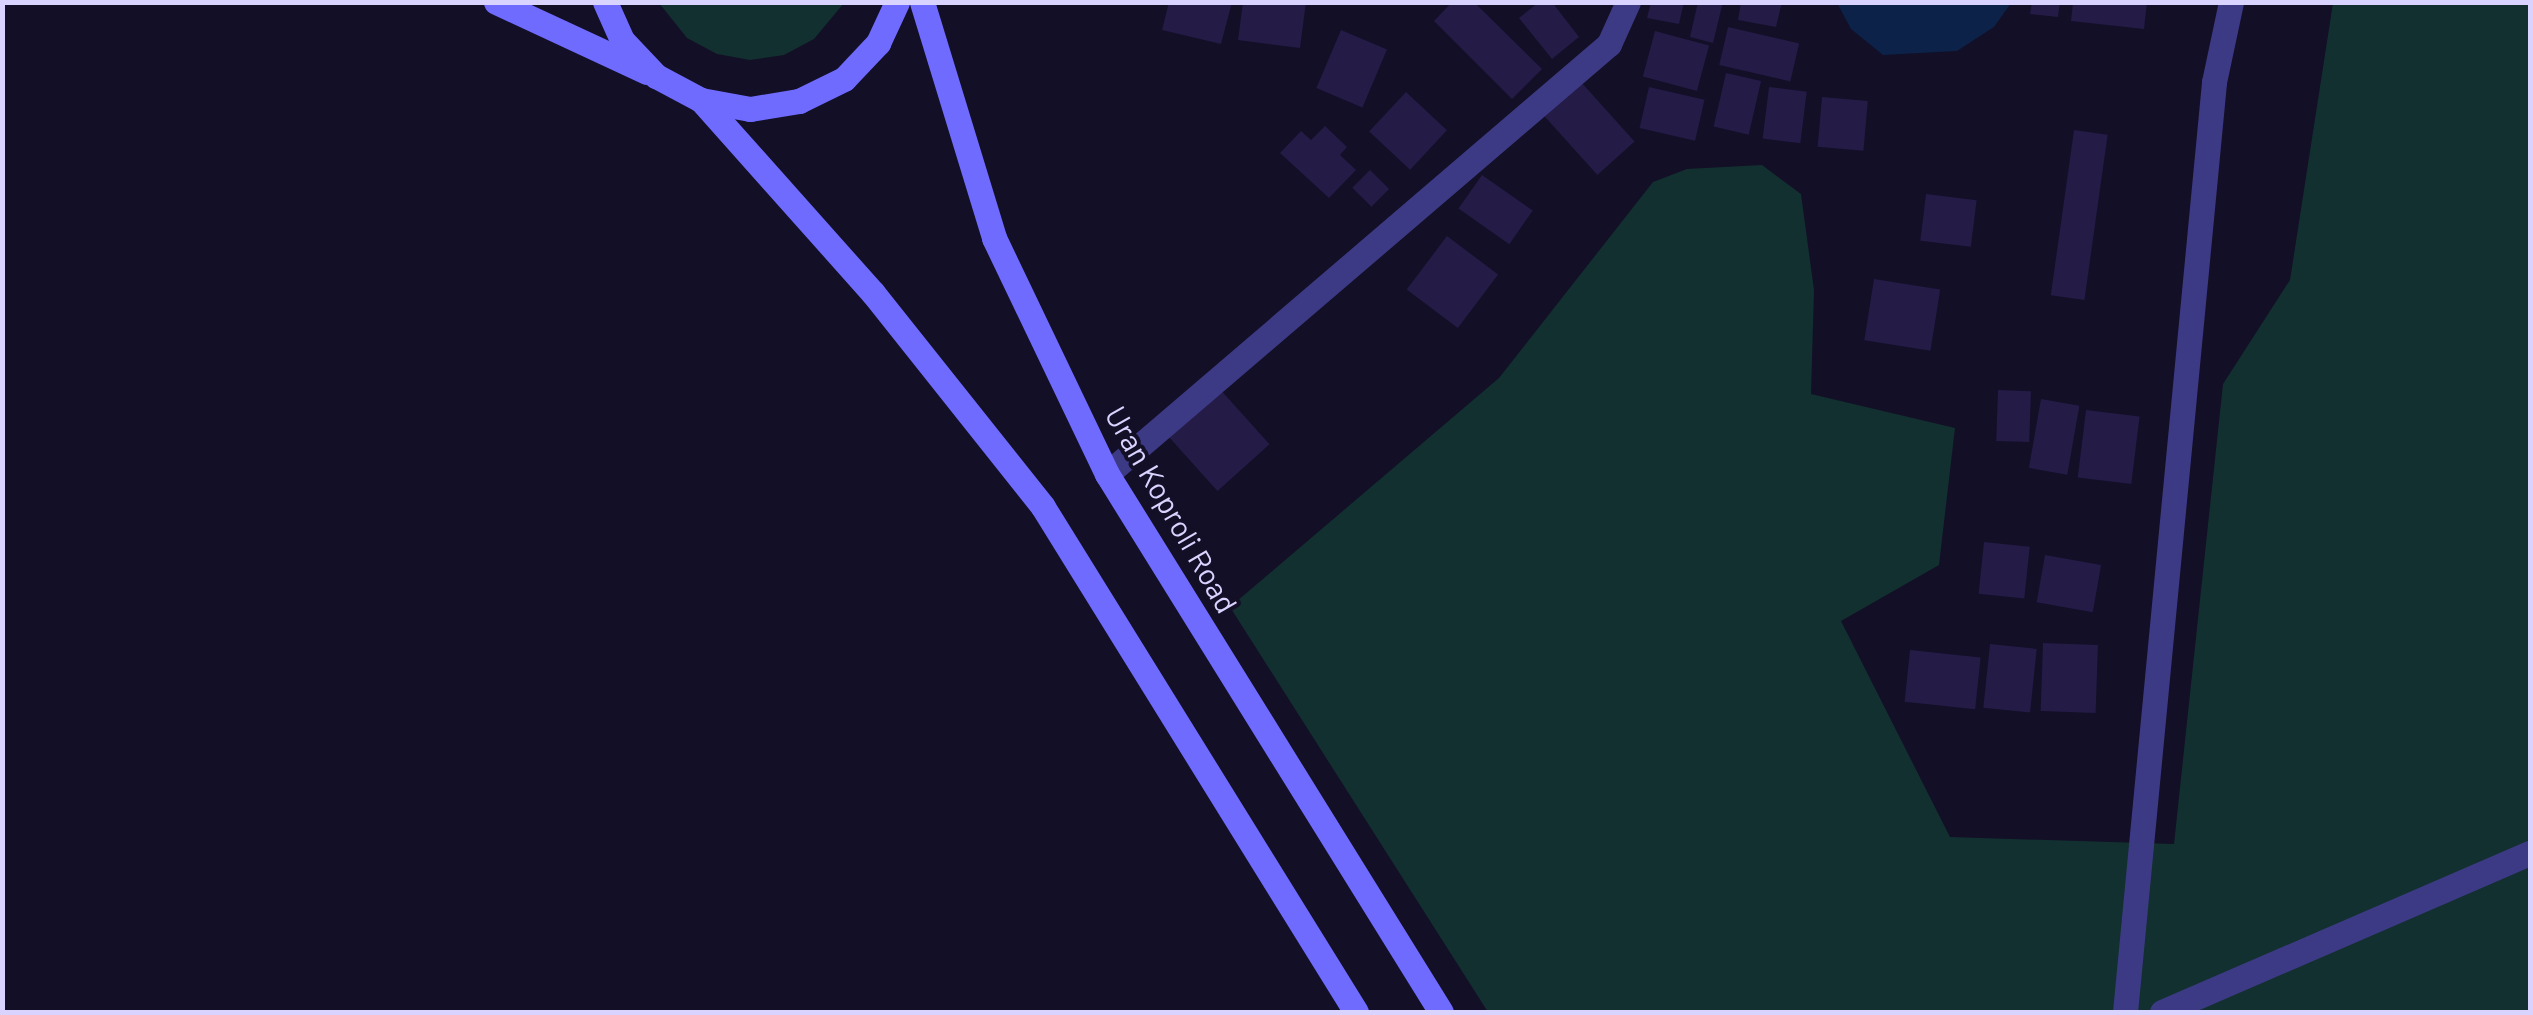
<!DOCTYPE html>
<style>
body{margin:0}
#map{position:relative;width:2533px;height:1015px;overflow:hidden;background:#130f26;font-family:Barlow,sans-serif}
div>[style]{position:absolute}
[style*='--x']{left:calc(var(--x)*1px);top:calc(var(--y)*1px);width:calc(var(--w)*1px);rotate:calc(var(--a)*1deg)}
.green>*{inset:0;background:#12302f}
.water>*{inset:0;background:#0c2248}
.building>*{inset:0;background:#241b47;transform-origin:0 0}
.minor>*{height:25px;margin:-12.5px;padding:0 12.5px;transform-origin:12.5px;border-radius:12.5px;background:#3d3a85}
.secondary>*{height:25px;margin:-12.5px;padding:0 12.5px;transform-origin:12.5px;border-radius:12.5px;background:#6f6bff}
span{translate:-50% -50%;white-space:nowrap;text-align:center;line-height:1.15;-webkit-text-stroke:8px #130f26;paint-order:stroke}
.street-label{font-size:30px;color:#d9d4ff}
.frame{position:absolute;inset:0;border:5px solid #d9d4ff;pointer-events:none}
</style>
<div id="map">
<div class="green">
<i style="clip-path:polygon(659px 3px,844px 3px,814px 39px,784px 55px,750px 60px,717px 54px,687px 38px)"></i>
<i style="clip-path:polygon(2333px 3px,2530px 3px,2530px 1012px,1488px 1012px,1230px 607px,1499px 378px,1653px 182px,1687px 169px,1762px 165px,1801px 194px,1814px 290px,1811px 394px,1955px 428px,1939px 565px,1841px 621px,1950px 837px,2174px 844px,2223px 384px,2290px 280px)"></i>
</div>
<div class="water">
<i style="clip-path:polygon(1837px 3px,2011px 3px,1994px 27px,1957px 51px,1883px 55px,1851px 29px)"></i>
</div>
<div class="building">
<i style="clip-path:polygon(1169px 2px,1232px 2px,1221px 44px,1162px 30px)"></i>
<i style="clip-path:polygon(1243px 2px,1306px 2px,1300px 48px,1238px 40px)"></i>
<i style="clip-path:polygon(1452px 2px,1474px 2px,1542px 69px,1512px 99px,1434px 21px)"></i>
<i style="clip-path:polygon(1539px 2px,1552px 2px,1579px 37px,1552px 59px,1519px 18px)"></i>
<i style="clip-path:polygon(1651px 2px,1684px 2px,1679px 24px,1647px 18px)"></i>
<i style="clip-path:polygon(1698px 2px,1723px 2px,1713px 43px,1690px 37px)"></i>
<i style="clip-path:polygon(1741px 2px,1782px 2px,1776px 27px,1738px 20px)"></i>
<i style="clip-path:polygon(2032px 2px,2060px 2px,2058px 17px,2030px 14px)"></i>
<i style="clip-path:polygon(2073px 2px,2147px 2px,2144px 29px,2071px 21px)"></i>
<i style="left:1728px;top:27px;width:73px;height:39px;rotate:13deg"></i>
<i style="left:1341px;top:30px;width:50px;height:63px;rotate:23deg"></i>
<i style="left:1655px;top:31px;width:56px;height:47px;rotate:15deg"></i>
<i style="left:1726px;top:73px;width:36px;height:55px;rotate:13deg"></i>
<i style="left:1581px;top:82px;width:80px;height:50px;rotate:48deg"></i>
<i style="left:1649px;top:87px;width:57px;height:42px;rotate:13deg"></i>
<i style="left:1769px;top:87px;width:38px;height:52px;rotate:7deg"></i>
<i style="left:1406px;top:92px;width:56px;height:54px;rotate:43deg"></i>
<i style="left:1822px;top:97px;width:46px;height:50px;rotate:5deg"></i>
<i style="clip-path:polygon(1325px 126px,1347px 147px,1340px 155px,1356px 170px,1329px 198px,1280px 153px,1301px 131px,1311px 140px)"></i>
<i style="left:2074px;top:130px;width:34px;height:167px;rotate:8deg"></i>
<i style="left:1370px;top:170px;width:27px;height:25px;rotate:45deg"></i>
<i style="left:1482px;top:175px;width:62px;height:41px;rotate:35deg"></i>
<i style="left:1926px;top:194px;width:51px;height:47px;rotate:7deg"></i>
<i style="left:1447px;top:236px;width:64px;height:67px;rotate:37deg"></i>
<i style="left:1874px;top:279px;width:67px;height:62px;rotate:9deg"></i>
<i style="left:1218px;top:387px;width:77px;height:70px;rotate:48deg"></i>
<i style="left:1998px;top:390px;width:33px;height:51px;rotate:2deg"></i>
<i style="left:2041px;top:399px;width:39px;height:70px;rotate:10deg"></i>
<i style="left:2086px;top:410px;width:54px;height:68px;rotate:7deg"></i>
<i style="left:1984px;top:542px;width:46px;height:52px;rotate:6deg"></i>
<i style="left:2045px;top:555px;width:57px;height:48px;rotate:10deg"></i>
<i style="left:2043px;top:643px;width:55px;height:68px;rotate:2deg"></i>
<i style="left:1990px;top:644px;width:47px;height:64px;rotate:6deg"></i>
<i style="left:1910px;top:650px;width:71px;height:52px;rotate:6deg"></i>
</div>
<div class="minor">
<i style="--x:1107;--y:474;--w:661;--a:-40.58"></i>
<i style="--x:1609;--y:44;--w:46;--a:-65.7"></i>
<i style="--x:2125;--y:1012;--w:934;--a:-84.53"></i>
<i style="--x:2214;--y:82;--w:82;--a:-78"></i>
<i style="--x:2162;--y:1012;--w:401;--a:-23.4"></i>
</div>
<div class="secondary">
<i style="--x:496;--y:2;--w:166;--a:24.9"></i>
<i style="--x:605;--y:2;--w:42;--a:65.9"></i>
<i style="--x:622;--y:40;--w:50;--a:46.6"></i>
<i style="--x:656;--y:76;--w:51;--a:28.1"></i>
<i style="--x:701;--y:100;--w:50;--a:10.4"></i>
<i style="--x:750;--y:109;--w:50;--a:-9.3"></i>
<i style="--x:799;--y:101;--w:50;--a:-26.1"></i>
<i style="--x:844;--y:79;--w:50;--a:-46.6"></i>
<i style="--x:878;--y:43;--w:45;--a:-65.1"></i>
<i style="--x:922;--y:2;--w:247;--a:73"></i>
<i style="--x:994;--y:238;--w:262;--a:64.4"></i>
<i style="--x:1107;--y:474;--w:633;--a:58.17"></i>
<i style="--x:701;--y:100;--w:259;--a:48.3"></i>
<i style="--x:873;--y:293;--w:273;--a:51.5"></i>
<i style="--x:1043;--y:507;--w:594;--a:58.21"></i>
</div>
<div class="street-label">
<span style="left:1172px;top:509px;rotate:60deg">Uran Koproli Road</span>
</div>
<div class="frame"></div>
</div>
